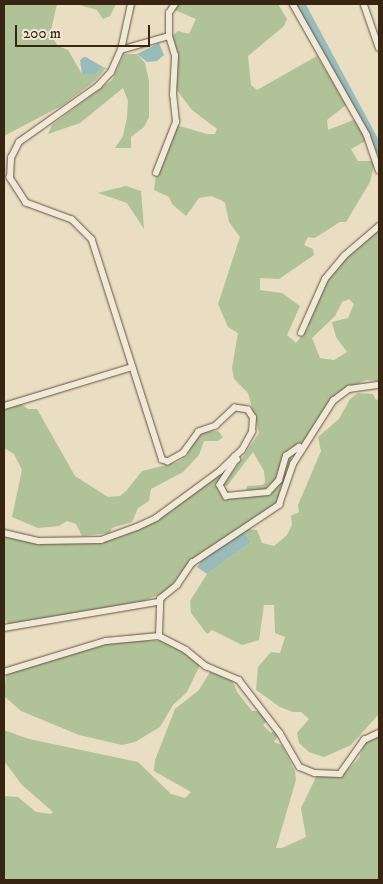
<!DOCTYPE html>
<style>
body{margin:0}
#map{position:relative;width:383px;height:884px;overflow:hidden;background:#e9ddc2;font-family:"IM FELL DW Pica",serif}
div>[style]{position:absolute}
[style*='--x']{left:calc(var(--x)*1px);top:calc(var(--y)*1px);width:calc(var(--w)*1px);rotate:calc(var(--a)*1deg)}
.green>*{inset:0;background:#b0c298}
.water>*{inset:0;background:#99bbba}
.river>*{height:8px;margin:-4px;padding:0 4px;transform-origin:4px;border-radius:4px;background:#99bbba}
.roads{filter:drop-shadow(0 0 1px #64533e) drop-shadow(0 0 1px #64533e)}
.minor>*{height:5.5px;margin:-2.75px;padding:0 2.75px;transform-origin:2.75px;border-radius:2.75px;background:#f1e9d7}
span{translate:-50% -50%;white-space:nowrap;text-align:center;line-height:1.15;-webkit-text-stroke:5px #f1e9d7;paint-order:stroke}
.frame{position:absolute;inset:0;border:5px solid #372512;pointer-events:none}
.scale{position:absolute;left:15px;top:25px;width:135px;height:22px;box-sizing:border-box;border:2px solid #372512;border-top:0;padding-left:6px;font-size:15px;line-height:18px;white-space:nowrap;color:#372512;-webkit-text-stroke:4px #f1e9d7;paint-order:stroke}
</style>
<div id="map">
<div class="green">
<i style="clip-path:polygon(4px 4px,57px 4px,50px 34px,58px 46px,68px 50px,82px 74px,96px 74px,103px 67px,106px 68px,95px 81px,63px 105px,4px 136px)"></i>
<i style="clip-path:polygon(76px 4px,116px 4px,110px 16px,103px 19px,97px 10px)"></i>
<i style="clip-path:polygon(evenodd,175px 4px,278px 4px,287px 19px,284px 26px,248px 56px,251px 85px,257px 90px,317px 56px,346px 105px,327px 120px,328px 130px,356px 119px,367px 140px,351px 149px,358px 161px,375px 161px,370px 182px,346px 222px,340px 222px,315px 238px,308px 237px,304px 245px,313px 249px,314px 255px,279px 279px,260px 278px,260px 290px,282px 293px,300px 306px,287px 335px,296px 343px,308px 328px,310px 313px,324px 280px,347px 256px,379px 230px,379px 381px,366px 380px,335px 395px,305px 441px,284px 454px,277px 478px,264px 491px,246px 490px,247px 486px,263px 485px,265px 482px,264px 471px,253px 452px,227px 486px,223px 486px,259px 433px,248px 393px,234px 379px,232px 368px,238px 333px,228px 327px,218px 304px,240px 237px,229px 222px,225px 203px,221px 200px,211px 196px,199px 198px,186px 216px,172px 204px,169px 197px,154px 190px,156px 173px,164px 161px,165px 148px,176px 125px,207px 134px,215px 134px,217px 129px,192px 110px,176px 89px,173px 35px,178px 31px,189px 34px,196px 19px,175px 10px,175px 4px,349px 299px,354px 304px,348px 318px,332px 322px,336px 337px,347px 352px,334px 360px,320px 358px,312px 338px,335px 316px,342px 302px,349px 299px)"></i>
<i style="clip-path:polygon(124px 54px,137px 54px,145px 63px,149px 81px,149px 117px,144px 127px,131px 137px,131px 148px,115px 148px,123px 136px,127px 117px,128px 101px,123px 88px,80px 123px,48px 134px,52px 125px,112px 80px)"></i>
<i style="clip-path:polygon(126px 186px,141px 191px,144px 229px,127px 203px,98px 193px)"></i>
<i style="clip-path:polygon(358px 393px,373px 394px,376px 400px,379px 399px,379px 714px,351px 745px,324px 757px,309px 752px,299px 743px,297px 733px,309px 719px,301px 712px,293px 712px,280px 707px,256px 690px,258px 667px,271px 652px,280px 653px,285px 637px,275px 633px,274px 605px,264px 605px,259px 640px,242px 645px,212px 630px,207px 634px,191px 613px,190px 601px,207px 574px,251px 542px,244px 532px,247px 529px,257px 530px,262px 543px,274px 546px,287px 535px,292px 525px,291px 516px,299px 512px,298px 505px,321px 451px,318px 437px,339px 419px,350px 399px)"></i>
<i style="clip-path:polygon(21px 404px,28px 409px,37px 409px,75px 476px,108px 497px,120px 496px,127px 490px,142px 471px,178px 462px,187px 456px,193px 442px,202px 432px,218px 431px,223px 437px,218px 441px,204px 441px,199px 455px,183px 472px,151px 489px,149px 501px,138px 508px,132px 522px,112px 528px,110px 533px,82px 536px,76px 524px,67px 521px,59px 526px,38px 528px,12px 517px,22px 470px,14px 454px,4px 448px,4px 410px)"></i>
<i style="clip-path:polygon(289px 457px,292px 459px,277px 504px,191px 560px,167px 591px,144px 601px,71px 616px,10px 624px,4px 620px,4px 533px,38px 542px,116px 538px,134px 531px,219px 474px,223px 474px,218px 490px,223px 495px,268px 495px)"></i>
<i style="clip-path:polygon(125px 640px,163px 641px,184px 651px,200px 665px,187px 692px,173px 705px,160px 727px,135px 742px,122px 745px,79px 735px,21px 711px,4px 696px,6px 675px,87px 648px)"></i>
<i style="clip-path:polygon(210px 672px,231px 677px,237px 692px,252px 711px,258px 711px,268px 720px,263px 725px,271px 733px,275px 730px,278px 736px,274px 742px,282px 745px,295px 771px,296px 780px,276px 848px,282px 848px,306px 837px,301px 808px,317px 775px,342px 776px,359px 758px,365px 743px,379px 736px,379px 880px,4px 880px,4px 796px,18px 797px,36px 812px,51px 814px,53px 812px,22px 785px,4px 761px,4px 730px,29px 739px,138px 762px,171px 794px,185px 798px,191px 792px,154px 771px,155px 760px,175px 709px,199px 690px)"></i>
</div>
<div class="water">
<i style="clip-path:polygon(159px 43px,164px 55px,157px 61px,147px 62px,137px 54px)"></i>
<i style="clip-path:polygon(84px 57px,86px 57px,103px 67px,96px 74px,82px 74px,80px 60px)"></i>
<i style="clip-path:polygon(244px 532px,251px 542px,207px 574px,197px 567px,205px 557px)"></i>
</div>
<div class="river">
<i style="--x:301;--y:4;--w:165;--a:61.7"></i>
</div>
<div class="roads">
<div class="minor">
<i style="--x:293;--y:4;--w:150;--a:60.5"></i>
<i style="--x:367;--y:135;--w:37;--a:71"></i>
<i style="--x:364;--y:4;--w:46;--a:70.8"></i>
<i style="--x:121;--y:50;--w:50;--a:-16.3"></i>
<i style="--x:169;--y:36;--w:23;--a:-90"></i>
<i style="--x:169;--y:13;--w:11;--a:-56"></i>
<i style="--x:156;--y:173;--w:55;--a:-68.6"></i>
<i style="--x:176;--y:122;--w:27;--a:-96"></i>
<i style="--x:173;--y:95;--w:39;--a:-87"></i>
<i style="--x:175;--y:56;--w:21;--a:-107"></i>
<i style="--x:301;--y:333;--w:59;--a:-66"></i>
<i style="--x:325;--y:279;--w:30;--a:-50"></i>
<i style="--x:344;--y:256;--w:46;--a:-40.6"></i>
<i style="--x:4;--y:406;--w:134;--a:-16.9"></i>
<i style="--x:235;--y:456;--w:4;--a:56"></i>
<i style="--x:237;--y:459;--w:31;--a:123"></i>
<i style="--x:220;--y:485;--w:13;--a:61"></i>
<i style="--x:226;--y:496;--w:42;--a:-5.4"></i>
<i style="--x:268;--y:492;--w:16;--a:-47"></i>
<i style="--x:279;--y:480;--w:25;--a:-74"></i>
<i style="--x:286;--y:456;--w:16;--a:-35"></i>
<i style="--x:299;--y:447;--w:4;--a:34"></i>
<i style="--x:4;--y:533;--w:36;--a:13"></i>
<i style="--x:39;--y:541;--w:62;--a:-0.9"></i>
<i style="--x:101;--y:540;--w:38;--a:-20"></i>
<i style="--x:137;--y:527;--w:21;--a:-25"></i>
<i style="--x:156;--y:518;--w:79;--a:-36.3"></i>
<i style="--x:220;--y:471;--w:30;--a:-44"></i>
<i style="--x:242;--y:450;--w:21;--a:-61"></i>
<i style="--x:252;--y:432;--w:14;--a:-86"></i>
<i style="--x:253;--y:418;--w:9;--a:-122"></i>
<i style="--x:248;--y:410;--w:13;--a:-171"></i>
<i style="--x:235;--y:408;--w:26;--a:137"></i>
<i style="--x:216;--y:426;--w:18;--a:161"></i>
<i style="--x:199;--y:432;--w:26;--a:126"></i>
<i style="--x:184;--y:453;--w:18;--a:151"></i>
<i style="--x:168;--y:462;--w:6;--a:-162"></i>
<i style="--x:162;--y:460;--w:231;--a:-107.7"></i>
<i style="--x:92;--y:240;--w:28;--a:-135"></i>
<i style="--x:72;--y:220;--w:49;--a:-159.7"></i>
<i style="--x:26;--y:203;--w:30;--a:-123"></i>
<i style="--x:10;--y:178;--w:20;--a:-87"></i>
<i style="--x:11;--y:158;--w:18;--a:-63"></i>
<i style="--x:19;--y:142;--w:97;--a:-35.3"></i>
<i style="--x:98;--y:86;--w:19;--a:-47"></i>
<i style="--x:111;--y:72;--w:24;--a:-66"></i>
<i style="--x:121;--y:50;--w:47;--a:-77.7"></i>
<i style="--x:4;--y:628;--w:156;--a:-9.6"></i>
<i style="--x:159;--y:636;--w:37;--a:-88"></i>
<i style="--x:160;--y:599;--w:22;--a:-39"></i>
<i style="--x:177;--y:585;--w:27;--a:-56"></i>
<i style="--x:192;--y:563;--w:105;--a:-33.7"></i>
<i style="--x:279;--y:505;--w:43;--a:-71.1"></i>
<i style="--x:293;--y:464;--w:75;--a:-57.6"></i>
<i style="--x:333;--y:401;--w:20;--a:-37"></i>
<i style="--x:349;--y:389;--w:30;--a:-8"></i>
<i style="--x:4;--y:672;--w:107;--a:-16.9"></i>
<i style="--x:106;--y:641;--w:53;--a:-5.4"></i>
<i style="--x:159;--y:636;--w:30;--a:27"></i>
<i style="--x:186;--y:650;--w:26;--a:39"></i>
<i style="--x:206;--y:666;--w:36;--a:23"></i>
<i style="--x:239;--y:680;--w:67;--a:52.3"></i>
<i style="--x:280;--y:733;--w:39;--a:60"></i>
<i style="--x:300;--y:767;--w:16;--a:22"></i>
<i style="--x:315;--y:773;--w:25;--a:2"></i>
<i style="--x:340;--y:774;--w:42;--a:-54.8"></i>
<i style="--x:364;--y:740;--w:17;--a:-25"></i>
</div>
</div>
<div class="frame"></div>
<div class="scale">200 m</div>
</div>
